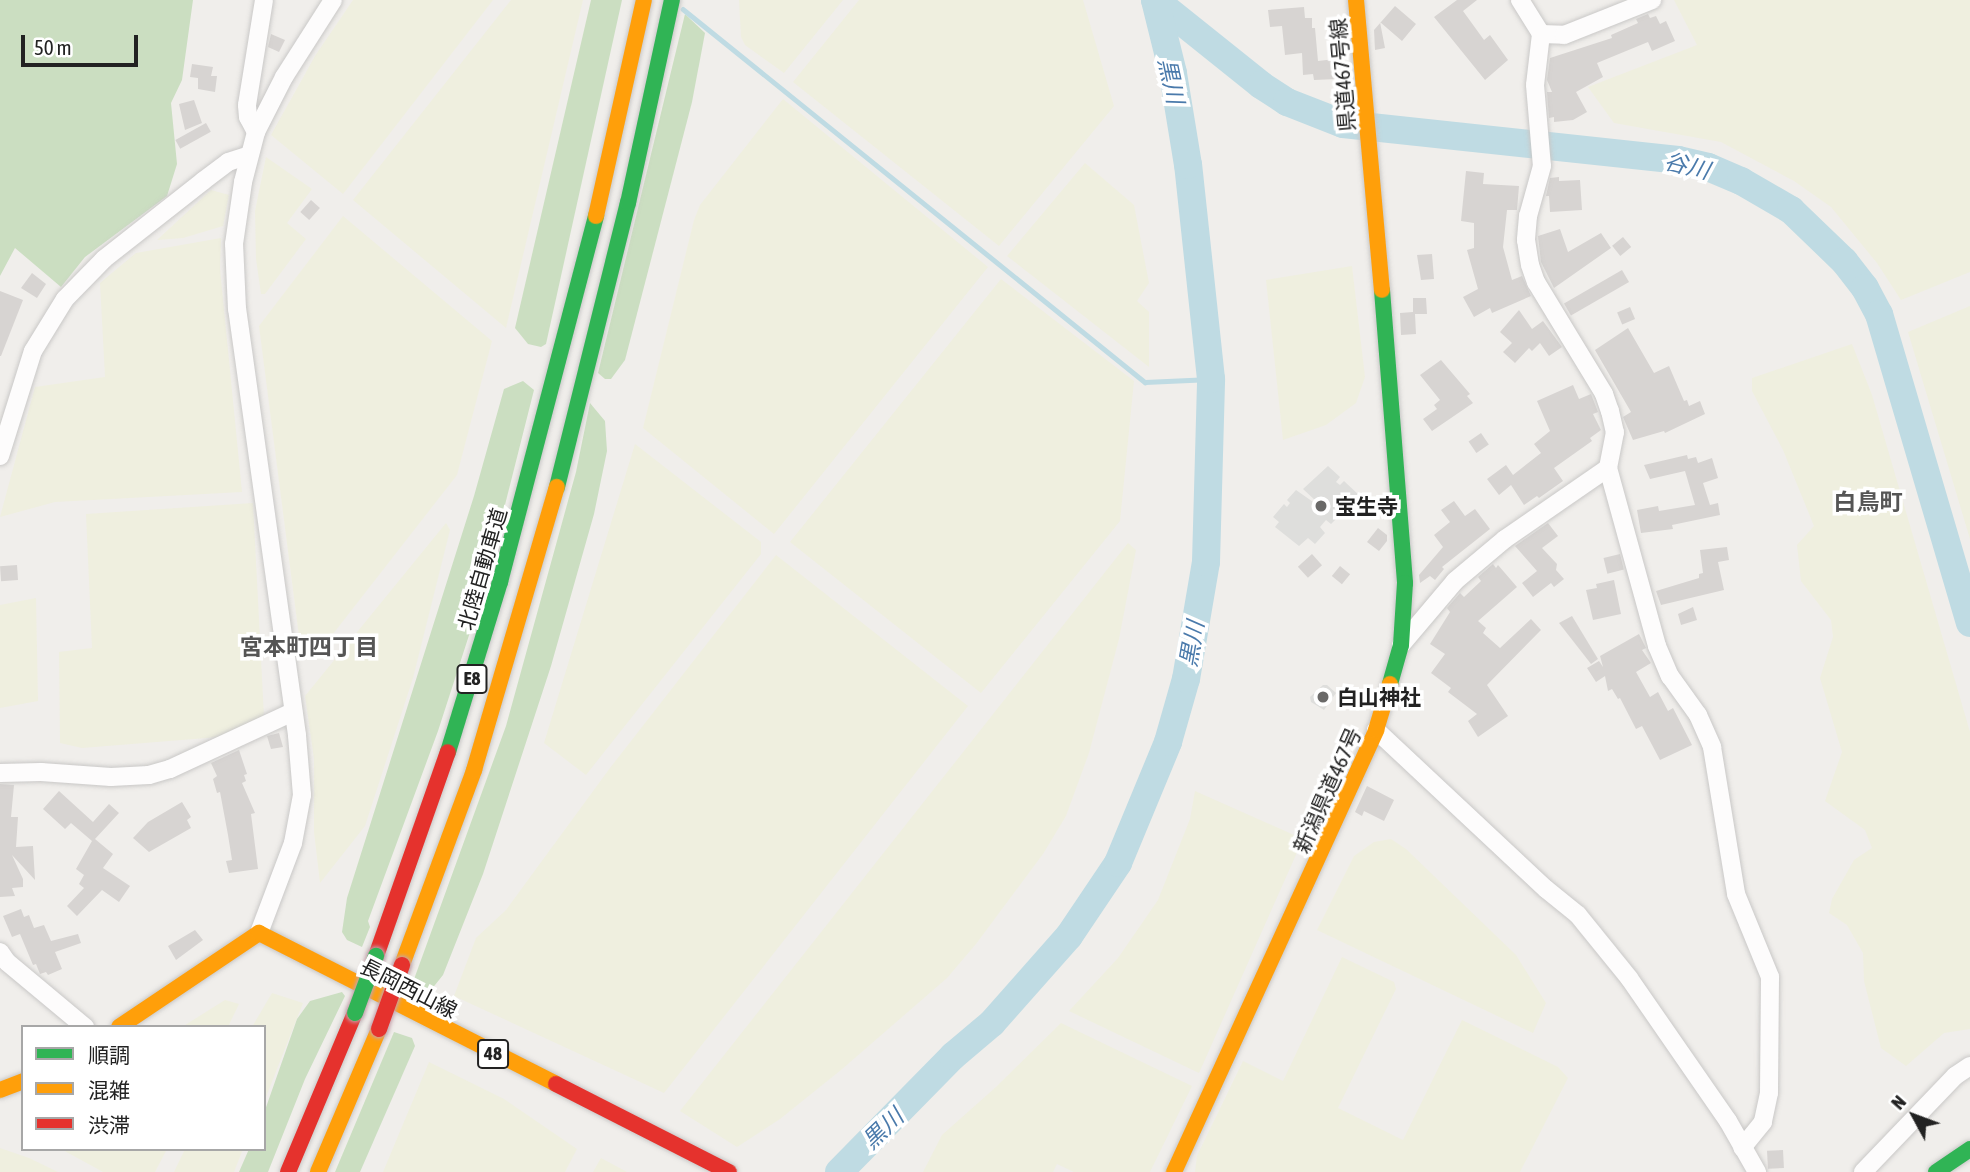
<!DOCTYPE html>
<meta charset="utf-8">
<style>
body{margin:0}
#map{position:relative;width:1970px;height:1172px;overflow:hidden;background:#f0eeeb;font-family:"Asap Condensed","Noto Sans JP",sans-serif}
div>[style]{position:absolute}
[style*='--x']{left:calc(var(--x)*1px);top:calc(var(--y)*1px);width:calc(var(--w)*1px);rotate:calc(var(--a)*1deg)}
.religious>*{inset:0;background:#dededc}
.farmland>*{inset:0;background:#efefdf}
.forest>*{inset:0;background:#cbdec1}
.stream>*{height:4.5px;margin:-2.25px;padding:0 2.25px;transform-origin:2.25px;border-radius:2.25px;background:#bfdbe3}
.river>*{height:28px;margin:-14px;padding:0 14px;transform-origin:14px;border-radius:14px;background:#bfdbe3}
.building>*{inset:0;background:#d7d4d2;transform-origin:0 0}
.roads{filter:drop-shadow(0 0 2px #c9c8c7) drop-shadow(0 0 2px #c9c8c7)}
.street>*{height:18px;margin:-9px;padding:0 9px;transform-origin:9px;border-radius:9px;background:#fdfcfc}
.fast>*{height:16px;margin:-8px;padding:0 8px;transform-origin:8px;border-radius:8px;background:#30b455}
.slow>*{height:16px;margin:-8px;padding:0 8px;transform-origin:8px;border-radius:8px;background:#ff9f0a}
.jam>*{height:16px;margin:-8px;padding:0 8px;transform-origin:8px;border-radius:8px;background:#e5322d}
.bridges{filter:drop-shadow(0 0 2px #c5a2ac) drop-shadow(0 0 2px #c5a2ac)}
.fast-bridge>*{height:16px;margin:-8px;padding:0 8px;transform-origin:8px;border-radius:8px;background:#30b455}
.jam-bridge>*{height:16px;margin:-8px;padding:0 8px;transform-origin:8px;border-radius:8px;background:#e5322d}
.dots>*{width:19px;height:19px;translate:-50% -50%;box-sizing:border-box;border:4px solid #fff;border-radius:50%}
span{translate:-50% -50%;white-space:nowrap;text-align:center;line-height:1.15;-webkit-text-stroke:7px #fff;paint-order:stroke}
.shield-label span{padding:2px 5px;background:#fff;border:2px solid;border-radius:5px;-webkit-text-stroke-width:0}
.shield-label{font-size:19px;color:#222;font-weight:700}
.street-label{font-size:21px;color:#222}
.poi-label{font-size:21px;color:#222;font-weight:700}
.left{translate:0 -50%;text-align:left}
.water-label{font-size:23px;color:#4a7aab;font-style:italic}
.neighbourhood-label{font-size:23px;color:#555;font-weight:700}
.legend{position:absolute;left:21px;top:1025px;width:245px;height:126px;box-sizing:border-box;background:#fff;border:2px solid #a7a7a7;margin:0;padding:9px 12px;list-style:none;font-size:21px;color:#222}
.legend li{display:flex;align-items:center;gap:14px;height:35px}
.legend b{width:35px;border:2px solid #a7a7a7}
.north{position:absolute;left:1879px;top:1081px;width:70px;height:70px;-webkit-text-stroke:5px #fff;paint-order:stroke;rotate:311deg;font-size:19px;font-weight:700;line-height:28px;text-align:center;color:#222}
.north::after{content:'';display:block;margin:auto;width:24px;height:32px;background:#222;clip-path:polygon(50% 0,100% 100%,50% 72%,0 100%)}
.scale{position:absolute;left:21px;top:35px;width:117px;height:32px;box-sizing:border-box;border:4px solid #222;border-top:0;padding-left:9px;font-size:21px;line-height:24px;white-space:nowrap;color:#222;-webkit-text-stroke:5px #fff;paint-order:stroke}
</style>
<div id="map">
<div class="religious">
<i style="clip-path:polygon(1328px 466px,1340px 477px,1336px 482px,1340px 485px,1344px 481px,1361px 497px,1341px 519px,1338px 517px,1331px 524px,1326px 520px,1320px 527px,1325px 533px,1315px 544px,1308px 538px,1299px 546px,1275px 527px,1279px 522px,1273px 517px,1284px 504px,1287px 507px,1290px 503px,1287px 500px,1296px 490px,1316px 504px,1317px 502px,1303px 489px)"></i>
<i style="clip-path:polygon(1323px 685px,1327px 685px,1336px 693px,1324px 710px,1311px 702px,1310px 697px)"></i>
</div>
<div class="farmland">
<i style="clip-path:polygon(353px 0,493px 0,343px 194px,271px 135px,315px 56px)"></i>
<i style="clip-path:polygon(511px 0,583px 0,506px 328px,353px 200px)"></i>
<i style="clip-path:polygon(739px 0,843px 0,784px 73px,745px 45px,741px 37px)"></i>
<i style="clip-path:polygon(859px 0,1083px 0,1114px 106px,999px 246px,793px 82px)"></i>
<i style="clip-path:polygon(1674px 0,1970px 0,1970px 272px,1901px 300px,1877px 263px,1831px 207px,1794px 181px,1721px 142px,1614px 123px,1588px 87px,1697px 45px)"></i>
<i style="clip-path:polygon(783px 99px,988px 267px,774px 534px,643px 428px,694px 220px,700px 205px)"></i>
<i style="clip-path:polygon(266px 157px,312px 189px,287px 223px,306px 239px,265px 294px,261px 294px,256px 259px,255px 211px)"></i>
<i style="clip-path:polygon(1085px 163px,1134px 205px,1149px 283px,1137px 301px,1149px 312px,1149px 367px,1007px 256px)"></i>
<i style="clip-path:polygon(211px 190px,229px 195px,223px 226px,183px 238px,157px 240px)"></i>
<i style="clip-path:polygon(343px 216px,492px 341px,457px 475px,315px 657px,301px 652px,259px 326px)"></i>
<i style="clip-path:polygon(221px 238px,220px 269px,242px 492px,55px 502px,0 517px,35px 387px,105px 377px,100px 283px,136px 253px)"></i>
<i style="clip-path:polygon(1352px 266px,1365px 377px,1356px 403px,1326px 425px,1283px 440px,1266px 280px)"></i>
<i style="clip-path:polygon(1001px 279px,1134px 381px,1120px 521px,981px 693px,790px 542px)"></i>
<i style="clip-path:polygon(1970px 306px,1970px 539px,1908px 332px)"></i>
<i style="clip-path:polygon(1852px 344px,1872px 395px,1970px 732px,1970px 1029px,1944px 1033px,1906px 1066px,1881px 1048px,1864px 981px,1863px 953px,1847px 925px,1829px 913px,1832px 899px,1854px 860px,1872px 848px,1865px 830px,1825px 801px,1842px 752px,1820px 678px,1833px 637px,1831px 620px,1801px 581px,1797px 545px,1814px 526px,1783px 450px,1752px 391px,1752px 378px)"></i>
<i style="clip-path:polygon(635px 444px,761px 542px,761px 554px,586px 775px,544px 743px)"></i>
<i style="clip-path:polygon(253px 503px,264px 717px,219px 737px,82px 748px,60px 743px,59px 652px,92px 648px,86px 514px)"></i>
<i style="clip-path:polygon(446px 523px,450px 530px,413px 678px,365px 826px,320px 883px,314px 832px,314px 759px,305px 696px)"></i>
<i style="clip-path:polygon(1128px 543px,1136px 550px,1119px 639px,1089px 753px,1066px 816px,1043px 854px,976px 944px,947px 978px,841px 1070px,780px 1119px,737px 1147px,680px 1111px)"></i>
<i style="clip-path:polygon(776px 555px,968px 706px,664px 1093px,454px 996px,476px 938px,506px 910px,610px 768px)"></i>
<i style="clip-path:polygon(36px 598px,38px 701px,0 708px,0 605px)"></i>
<i style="clip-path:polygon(1195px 791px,1303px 839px,1199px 1073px,1069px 1011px,1118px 958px,1158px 900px,1190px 819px)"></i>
<i style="clip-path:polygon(1391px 839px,1406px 849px,1516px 955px,1546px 1003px,1533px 1033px,1317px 930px,1354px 856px,1374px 842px)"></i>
<i style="clip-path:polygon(1342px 957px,1394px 982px,1396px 989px,1338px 1108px,1403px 1140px,1462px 1020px,1558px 1067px,1568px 1078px,1520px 1172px,1195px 1172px,1197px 1156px,1243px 1061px,1283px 1081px)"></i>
<i style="clip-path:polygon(272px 993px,303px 1003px,264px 1102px,264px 1027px,252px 1027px)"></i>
<i style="clip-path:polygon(225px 1000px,239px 1004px,228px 1027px,182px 1027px)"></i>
<i style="clip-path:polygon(1061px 1023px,1192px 1086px,1150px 1172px,1074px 1172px,1057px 1164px,1053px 1172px,923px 1172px,942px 1135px,996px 1087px)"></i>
<i style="clip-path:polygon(429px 1062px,504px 1099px,577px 1149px,565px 1172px,383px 1172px)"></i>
<i style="clip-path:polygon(0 1148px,29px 1158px,58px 1172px,0 1172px)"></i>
<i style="clip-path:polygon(61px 1149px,167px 1149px,155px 1172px,103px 1172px)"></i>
<i style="clip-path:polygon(185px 1149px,243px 1149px,234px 1172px,174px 1172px)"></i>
<i style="clip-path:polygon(601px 1158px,627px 1172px,593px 1172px)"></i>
</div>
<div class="forest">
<i style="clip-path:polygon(0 0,193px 0,182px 80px,171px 103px,177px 164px,167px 196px,85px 257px,61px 287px,15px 248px,0 276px)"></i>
<i style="clip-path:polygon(591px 0,622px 0,546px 344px,541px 347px,528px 344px,515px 328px)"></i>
<i style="clip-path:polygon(685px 14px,705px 33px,692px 102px,625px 360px,611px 379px,605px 379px,598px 373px)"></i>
<i style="clip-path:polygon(523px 381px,534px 390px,483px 592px,438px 731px,368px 921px,370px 927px,362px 947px,347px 940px,342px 932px,347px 898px,474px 496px,504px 389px)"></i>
<i style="clip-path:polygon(590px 403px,605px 421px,607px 451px,594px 514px,551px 666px,483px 874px,443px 975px,431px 990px,416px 986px,413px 982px,506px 726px,576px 472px)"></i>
<i style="clip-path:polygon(342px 992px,345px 996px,305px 1079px,268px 1172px,239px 1172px,249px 1149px,264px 1149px,264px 1113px,297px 1019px,310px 1001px)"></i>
<i style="clip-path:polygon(394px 1032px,412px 1038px,415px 1046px,360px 1172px,335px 1172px)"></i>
</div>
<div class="stream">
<i style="--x:683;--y:9;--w:594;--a:38.92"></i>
<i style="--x:1145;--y:382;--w:66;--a:-2.6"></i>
</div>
<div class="river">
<i style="--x:1155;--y:0;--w:136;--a:38.7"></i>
<i style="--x:1261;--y:85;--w:31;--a:33"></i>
<i style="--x:1287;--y:102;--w:60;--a:21.4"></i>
<i style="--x:1343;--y:124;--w:337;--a:6.1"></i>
<i style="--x:1678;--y:160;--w:31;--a:13"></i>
<i style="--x:1708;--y:167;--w:36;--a:23"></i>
<i style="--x:1741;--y:181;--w:58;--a:30.1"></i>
<i style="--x:1791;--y:210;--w:74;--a:43.9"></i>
<i style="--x:1844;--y:261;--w:34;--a:52"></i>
<i style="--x:1865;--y:288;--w:30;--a:62"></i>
<i style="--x:1879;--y:314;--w:322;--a:73.6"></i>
<i style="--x:839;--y:1172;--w:163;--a:-45.5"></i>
<i style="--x:953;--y:1056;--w:51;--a:-40.2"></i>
<i style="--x:992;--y:1023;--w:116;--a:-48.5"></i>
<i style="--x:1069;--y:936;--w:88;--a:-56.1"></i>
<i style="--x:1118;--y:863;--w:131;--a:-67.5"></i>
<i style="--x:1168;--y:742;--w:66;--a:-74.1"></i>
<i style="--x:1186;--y:679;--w:119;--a:-80.3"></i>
<i style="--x:1206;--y:562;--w:183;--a:-88.4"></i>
<i style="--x:1211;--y:379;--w:215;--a:-96.1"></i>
<i style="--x:1188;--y:165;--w:93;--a:-99.3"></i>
<i style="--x:1173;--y:73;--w:75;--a:-103.9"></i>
</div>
<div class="building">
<i style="clip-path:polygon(1457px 0,1477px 0,1463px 11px,1484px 40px,1490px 35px,1508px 60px,1485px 80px,1434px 17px)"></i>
<i style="clip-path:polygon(1395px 6px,1416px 24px,1402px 41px,1380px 22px,1385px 48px,1375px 50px,1374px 30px)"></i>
<i style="clip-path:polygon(1304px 7px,1305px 18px,1312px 18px,1312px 28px,1315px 28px,1318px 61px,1335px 59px,1337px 79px,1314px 80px,1313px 74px,1303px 75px,1302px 53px,1285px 55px,1282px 26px,1270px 27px,1268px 10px)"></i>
<i style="clip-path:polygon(1648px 14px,1650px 18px,1656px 16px,1660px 24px,1666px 21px,1675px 41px,1652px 51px,1648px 42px,1597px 63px,1603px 77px,1576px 92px,1587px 112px,1573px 120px,1554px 122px,1554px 117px,1549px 118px,1547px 92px,1552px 92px,1547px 80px,1550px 58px,1612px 38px,1611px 35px,1638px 23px,1636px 19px)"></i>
<i style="clip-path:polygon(271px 34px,285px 40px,279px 52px,268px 47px)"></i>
<i style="clip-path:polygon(192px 64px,213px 67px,211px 76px,217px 76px,215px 92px,198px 89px,198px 78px,190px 77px)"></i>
<i style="clip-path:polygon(194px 100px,202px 123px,185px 130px,179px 104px)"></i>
<i style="left:206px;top:123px;width:10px;height:35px;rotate:61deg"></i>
<i style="clip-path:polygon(1466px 171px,1484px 173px,1483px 184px,1519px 186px,1517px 210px,1507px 210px,1503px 247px,1512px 280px,1522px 276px,1531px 296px,1492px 313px,1490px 308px,1474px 317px,1463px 297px,1478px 289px,1467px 250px,1474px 248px,1474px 223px,1461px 221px)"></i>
<i style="clip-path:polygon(1559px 177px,1559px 181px,1580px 180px,1582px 210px,1550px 212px,1549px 196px,1546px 196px,1550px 178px)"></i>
<i style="left:311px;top:200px;width:12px;height:16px;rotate:42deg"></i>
<i style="clip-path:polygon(1560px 229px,1568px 252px,1601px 233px,1611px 248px,1554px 288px,1541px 262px,1538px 236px)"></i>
<i style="left:1623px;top:237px;width:13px;height:14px;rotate:51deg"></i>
<i style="clip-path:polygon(1432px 254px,1434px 279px,1421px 280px,1417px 255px)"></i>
<i style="left:1622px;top:270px;width:14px;height:67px;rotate:60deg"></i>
<i style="clip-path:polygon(32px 273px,46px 284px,37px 298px,21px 288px)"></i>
<i style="clip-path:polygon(0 291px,23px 300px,1px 356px,0 356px)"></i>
<i style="clip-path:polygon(1413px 298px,1426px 298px,1427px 314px,1415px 314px,1416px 334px,1401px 335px,1400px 313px,1413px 312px)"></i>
<i style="left:1630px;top:307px;width:13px;height:14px;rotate:67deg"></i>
<i style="clip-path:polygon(1519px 310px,1532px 329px,1543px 321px,1562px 347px,1549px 356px,1540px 343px,1532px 351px,1529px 348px,1515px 363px,1503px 352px,1512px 343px,1500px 332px)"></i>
<i style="clip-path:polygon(1628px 328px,1654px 373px,1669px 366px,1684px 401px,1687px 400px,1689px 406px,1700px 401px,1705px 414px,1665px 433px,1664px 431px,1633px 440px,1623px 417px,1631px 412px,1595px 350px)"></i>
<i style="clip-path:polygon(1441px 360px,1470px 394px,1467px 396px,1473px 403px,1432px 431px,1423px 419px,1437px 409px,1434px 405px,1440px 400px,1420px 375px)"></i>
<i style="clip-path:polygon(1573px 385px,1579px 399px,1591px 394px,1598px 412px,1593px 414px,1601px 430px,1590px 438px,1592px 441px,1554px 468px,1563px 481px,1539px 498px,1537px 496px,1524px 505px,1511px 485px,1499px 495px,1487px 479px,1506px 465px,1513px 475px,1541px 453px,1534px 444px,1550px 431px,1537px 401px)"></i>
<i style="left:1481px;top:433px;width:14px;height:15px;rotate:56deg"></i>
<i style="clip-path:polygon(1687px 455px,1688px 459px,1696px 457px,1698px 463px,1712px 458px,1718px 478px,1703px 483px,1710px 505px,1718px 503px,1720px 515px,1672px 525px,1673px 529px,1641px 533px,1637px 510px,1658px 506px,1659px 511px,1695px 505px,1685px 471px,1650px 479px,1644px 465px)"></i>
<i style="clip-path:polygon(1454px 501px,1465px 516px,1475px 509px,1490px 529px,1442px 567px,1444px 569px,1435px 580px,1430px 576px,1420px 583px,1419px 575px,1443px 547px,1434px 535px,1450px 522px,1441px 510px)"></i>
<i style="clip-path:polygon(1548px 523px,1558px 536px,1542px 548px,1557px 564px,1556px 570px,1564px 579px,1554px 587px,1551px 583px,1533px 597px,1522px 583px,1537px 571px,1515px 546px)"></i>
<i style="clip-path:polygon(1378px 528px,1387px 535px,1387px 541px,1379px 551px,1367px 542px)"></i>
<i style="clip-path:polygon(1727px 547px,1729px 560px,1718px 562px,1724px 590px,1661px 605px,1656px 591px,1699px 578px,1699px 574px,1703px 573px,1700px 550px)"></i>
<i style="left:1312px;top:554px;width:15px;height:19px;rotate:48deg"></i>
<i style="left:1620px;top:554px;width:16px;height:17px;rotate:76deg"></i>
<i style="clip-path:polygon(1493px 564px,1496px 568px,1498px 565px,1517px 587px,1478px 621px,1486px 628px,1483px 633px,1500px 648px,1531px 619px,1541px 630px,1487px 685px,1508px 716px,1478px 737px,1468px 721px,1477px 714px,1448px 692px,1451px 688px,1431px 673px,1445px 654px,1430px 644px,1450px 612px,1447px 608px,1460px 593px,1464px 597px,1481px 581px,1478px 577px)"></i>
<i style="left:17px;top:565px;width:15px;height:17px;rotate:86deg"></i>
<i style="left:1340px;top:566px;width:13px;height:13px;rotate:39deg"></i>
<i style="clip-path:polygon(1614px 580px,1621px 614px,1593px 620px,1586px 590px,1597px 588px,1596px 584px)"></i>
<i style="clip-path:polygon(1693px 607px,1697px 620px,1681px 625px,1678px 614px)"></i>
<i style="clip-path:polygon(1572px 616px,1598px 659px,1591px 664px,1559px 623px)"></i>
<i style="clip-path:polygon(1639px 634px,1646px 648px,1642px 650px,1651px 663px,1636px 672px,1650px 697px,1658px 692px,1668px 711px,1673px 708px,1692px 745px,1660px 760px,1642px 726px,1636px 729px,1620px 698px,1618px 699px,1612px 689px,1608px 691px,1605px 676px,1596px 682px,1587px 668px,1599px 661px,1603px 667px,1600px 656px)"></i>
<i style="clip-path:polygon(279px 733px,283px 747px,271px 749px,267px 736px)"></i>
<i style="clip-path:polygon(239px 750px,247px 774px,244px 775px,246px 781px,242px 783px,255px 813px,251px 814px,258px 869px,229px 873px,226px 861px,232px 860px,228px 835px,220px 792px,217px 793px,213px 779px,217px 776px,211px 763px)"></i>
<i style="clip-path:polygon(0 784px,14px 785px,11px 817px,18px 817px,16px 847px,33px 846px,35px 880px,12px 855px,23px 879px,23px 887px,12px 888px,15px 896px,0 897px)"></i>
<i style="clip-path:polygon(1367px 786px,1394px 800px,1384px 821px,1364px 811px,1362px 816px,1355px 812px)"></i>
<i style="clip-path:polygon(59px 791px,93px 822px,109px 804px,119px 813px,95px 839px,113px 854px,103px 868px,130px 886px,119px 902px,102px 890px,77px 916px,67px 906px,84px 888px,79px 884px,84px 875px,76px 869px,92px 841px,71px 823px,65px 829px,43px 809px)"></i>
<i style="clip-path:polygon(182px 802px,191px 817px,187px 820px,191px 828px,149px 852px,133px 838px,148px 822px)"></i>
<i style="clip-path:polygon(21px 909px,24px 917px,29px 915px,34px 928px,44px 925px,51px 941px,78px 934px,81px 943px,55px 952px,62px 969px,48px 975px,46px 972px,40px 974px,36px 964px,33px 965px,20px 934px,12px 937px,3px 916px)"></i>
<i style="clip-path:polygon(195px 930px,203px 940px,176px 960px,168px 946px)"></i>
<i style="left:1783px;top:1150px;width:18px;height:16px;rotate:87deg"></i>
</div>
<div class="roads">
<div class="street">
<i style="--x:1520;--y:0;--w:40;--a:58"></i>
<i style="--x:1541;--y:34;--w:51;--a:96.7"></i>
<i style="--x:1535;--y:85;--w:81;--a:85.1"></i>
<i style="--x:1542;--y:166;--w:52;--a:105.6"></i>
<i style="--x:1528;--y:216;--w:24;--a:95"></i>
<i style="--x:1526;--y:240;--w:25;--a:81"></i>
<i style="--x:1530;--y:265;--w:18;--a:71"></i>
<i style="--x:1536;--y:282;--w:131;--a:58.7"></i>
<i style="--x:1604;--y:394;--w:18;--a:71"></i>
<i style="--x:1610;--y:411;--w:22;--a:77"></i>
<i style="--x:1615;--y:432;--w:37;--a:101"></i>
<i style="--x:1608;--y:468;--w:185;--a:74.6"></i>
<i style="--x:1657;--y:646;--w:33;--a:67"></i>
<i style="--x:1670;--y:676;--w:48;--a:54.3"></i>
<i style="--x:1698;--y:715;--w:35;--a:66"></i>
<i style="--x:1712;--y:747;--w:149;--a:80.7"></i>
<i style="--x:1736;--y:894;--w:90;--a:67.7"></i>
<i style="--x:1770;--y:977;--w:116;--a:90.5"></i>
<i style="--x:1769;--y:1093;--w:30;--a:102"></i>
<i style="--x:1763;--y:1122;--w:33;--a:129"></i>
<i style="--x:1541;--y:34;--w:23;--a:2"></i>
<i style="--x:1564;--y:35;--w:95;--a:-21.7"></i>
<i style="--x:256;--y:132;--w:17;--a:-118"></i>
<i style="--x:248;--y:117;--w:12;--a:-95"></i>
<i style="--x:247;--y:105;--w:106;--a:-80.8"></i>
<i style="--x:0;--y:456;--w:110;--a:-72.6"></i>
<i style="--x:33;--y:351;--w:61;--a:-58.4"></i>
<i style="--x:65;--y:299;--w:56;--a:-45.7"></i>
<i style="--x:104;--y:259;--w:126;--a:-38.2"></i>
<i style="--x:203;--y:181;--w:31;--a:-37"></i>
<i style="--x:228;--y:162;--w:22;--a:-18"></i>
<i style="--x:1401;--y:645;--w:84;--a:-49.8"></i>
<i style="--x:1455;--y:581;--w:65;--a:-40"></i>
<i style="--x:1505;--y:539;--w:125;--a:-34.6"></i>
<i style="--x:1376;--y:730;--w:233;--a:43.1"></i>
<i style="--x:1546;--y:889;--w:41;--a:39.1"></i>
<i style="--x:1578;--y:915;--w:81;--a:51"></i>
<i style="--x:1629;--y:978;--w:174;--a:55.3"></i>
<i style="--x:1728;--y:1121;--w:59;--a:60.4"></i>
<i style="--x:0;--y:773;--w:41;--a:-1.4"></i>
<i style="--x:41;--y:772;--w:70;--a:4.1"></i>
<i style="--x:111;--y:777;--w:38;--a:-3"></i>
<i style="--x:149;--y:775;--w:22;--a:-16"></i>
<i style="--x:170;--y:769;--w:136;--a:-24.9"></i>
<i style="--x:259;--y:933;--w:96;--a:-69.3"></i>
<i style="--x:293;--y:843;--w:49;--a:-79.4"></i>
<i style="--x:302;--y:795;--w:60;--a:-94.8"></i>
<i style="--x:297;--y:735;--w:430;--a:-98"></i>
<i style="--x:237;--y:309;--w:65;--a:-92.6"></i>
<i style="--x:234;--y:244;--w:63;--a:-81.7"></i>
<i style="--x:243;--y:182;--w:52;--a:-75.4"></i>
<i style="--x:256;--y:132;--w:62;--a:-63"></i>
<i style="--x:284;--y:77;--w:91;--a:-57.5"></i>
<i style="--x:0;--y:952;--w:12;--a:55"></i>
<i style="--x:7;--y:962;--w:102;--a:39.8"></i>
<i style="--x:1863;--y:1172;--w:133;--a:-46.2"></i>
<i style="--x:1955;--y:1076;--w:18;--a:-34"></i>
</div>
<div class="fast">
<i style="--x:1382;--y:290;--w:294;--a:85.5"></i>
<i style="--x:1405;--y:583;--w:62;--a:93.7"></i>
<i style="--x:1401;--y:645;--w:41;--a:105.8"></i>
<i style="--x:557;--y:487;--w:293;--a:-76"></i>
<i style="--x:628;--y:203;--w:208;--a:-77.8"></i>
<i style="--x:448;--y:752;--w:178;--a:-73"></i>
<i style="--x:500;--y:582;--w:378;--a:-75.3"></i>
<i style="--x:1936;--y:1172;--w:41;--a:-34.1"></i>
</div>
<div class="slow">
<i style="--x:1356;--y:0;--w:291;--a:84.9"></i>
<i style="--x:596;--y:216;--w:221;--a:-77.5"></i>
<i style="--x:402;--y:965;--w:208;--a:-69.7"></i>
<i style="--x:474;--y:770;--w:295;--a:-73.7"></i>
<i style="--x:119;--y:1027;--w:169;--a:-33.9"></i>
<i style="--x:259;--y:933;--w:333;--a:26.9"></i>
<i style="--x:0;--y:1090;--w:25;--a:-21"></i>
<i style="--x:318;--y:1172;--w:155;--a:-66.9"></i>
<i style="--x:1174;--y:1172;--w:486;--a:-65.4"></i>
<i style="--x:1376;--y:730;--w:48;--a:-73.1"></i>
</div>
<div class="jam">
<i style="--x:376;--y:956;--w:216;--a:-70.6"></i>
<i style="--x:556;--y:1084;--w:194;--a:27"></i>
<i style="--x:288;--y:1172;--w:173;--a:-67.2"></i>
</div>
</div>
<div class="bridges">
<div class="fast-bridge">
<i style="--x:355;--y:1013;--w:61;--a:-69.8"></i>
</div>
<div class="jam-bridge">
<i style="--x:379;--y:1029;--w:68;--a:-70.2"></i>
</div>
</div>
<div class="dots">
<i style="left:1321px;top:506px;background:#6a6968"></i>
<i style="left:1323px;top:697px;background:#6a6968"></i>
</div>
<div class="shield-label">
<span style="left:472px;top:679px">E8</span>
<span style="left:493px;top:1054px">48</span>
</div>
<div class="street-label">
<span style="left:1342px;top:75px;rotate:-95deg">県道467号線</span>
<span style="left:482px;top:569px;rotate:-74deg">北陸自動車道</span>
<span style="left:1327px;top:790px;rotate:-66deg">新潟県道467号</span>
<span style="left:409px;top:988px;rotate:27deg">長岡西山線</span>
</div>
<div class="poi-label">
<span class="left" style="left:1335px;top:506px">宝生寺</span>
<span class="left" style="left:1337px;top:697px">白山神社</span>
</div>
<div class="water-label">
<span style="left:1171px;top:81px;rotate:78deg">黒川</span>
<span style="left:1687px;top:166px;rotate:14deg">谷川</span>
<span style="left:1192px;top:644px;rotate:-80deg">黒川</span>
<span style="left:883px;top:1129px;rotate:-44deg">黒川</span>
</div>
<div class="neighbourhood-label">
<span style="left:1868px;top:502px">白鳥町</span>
<span style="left:309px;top:647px">宮本町四丁目</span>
</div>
<ul class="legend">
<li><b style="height:9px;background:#30b455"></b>順調</li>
<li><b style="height:9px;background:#ff9f0a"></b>混雑</li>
<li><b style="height:9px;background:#e5322d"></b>渋滞</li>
</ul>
<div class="north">N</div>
<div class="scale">50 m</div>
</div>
